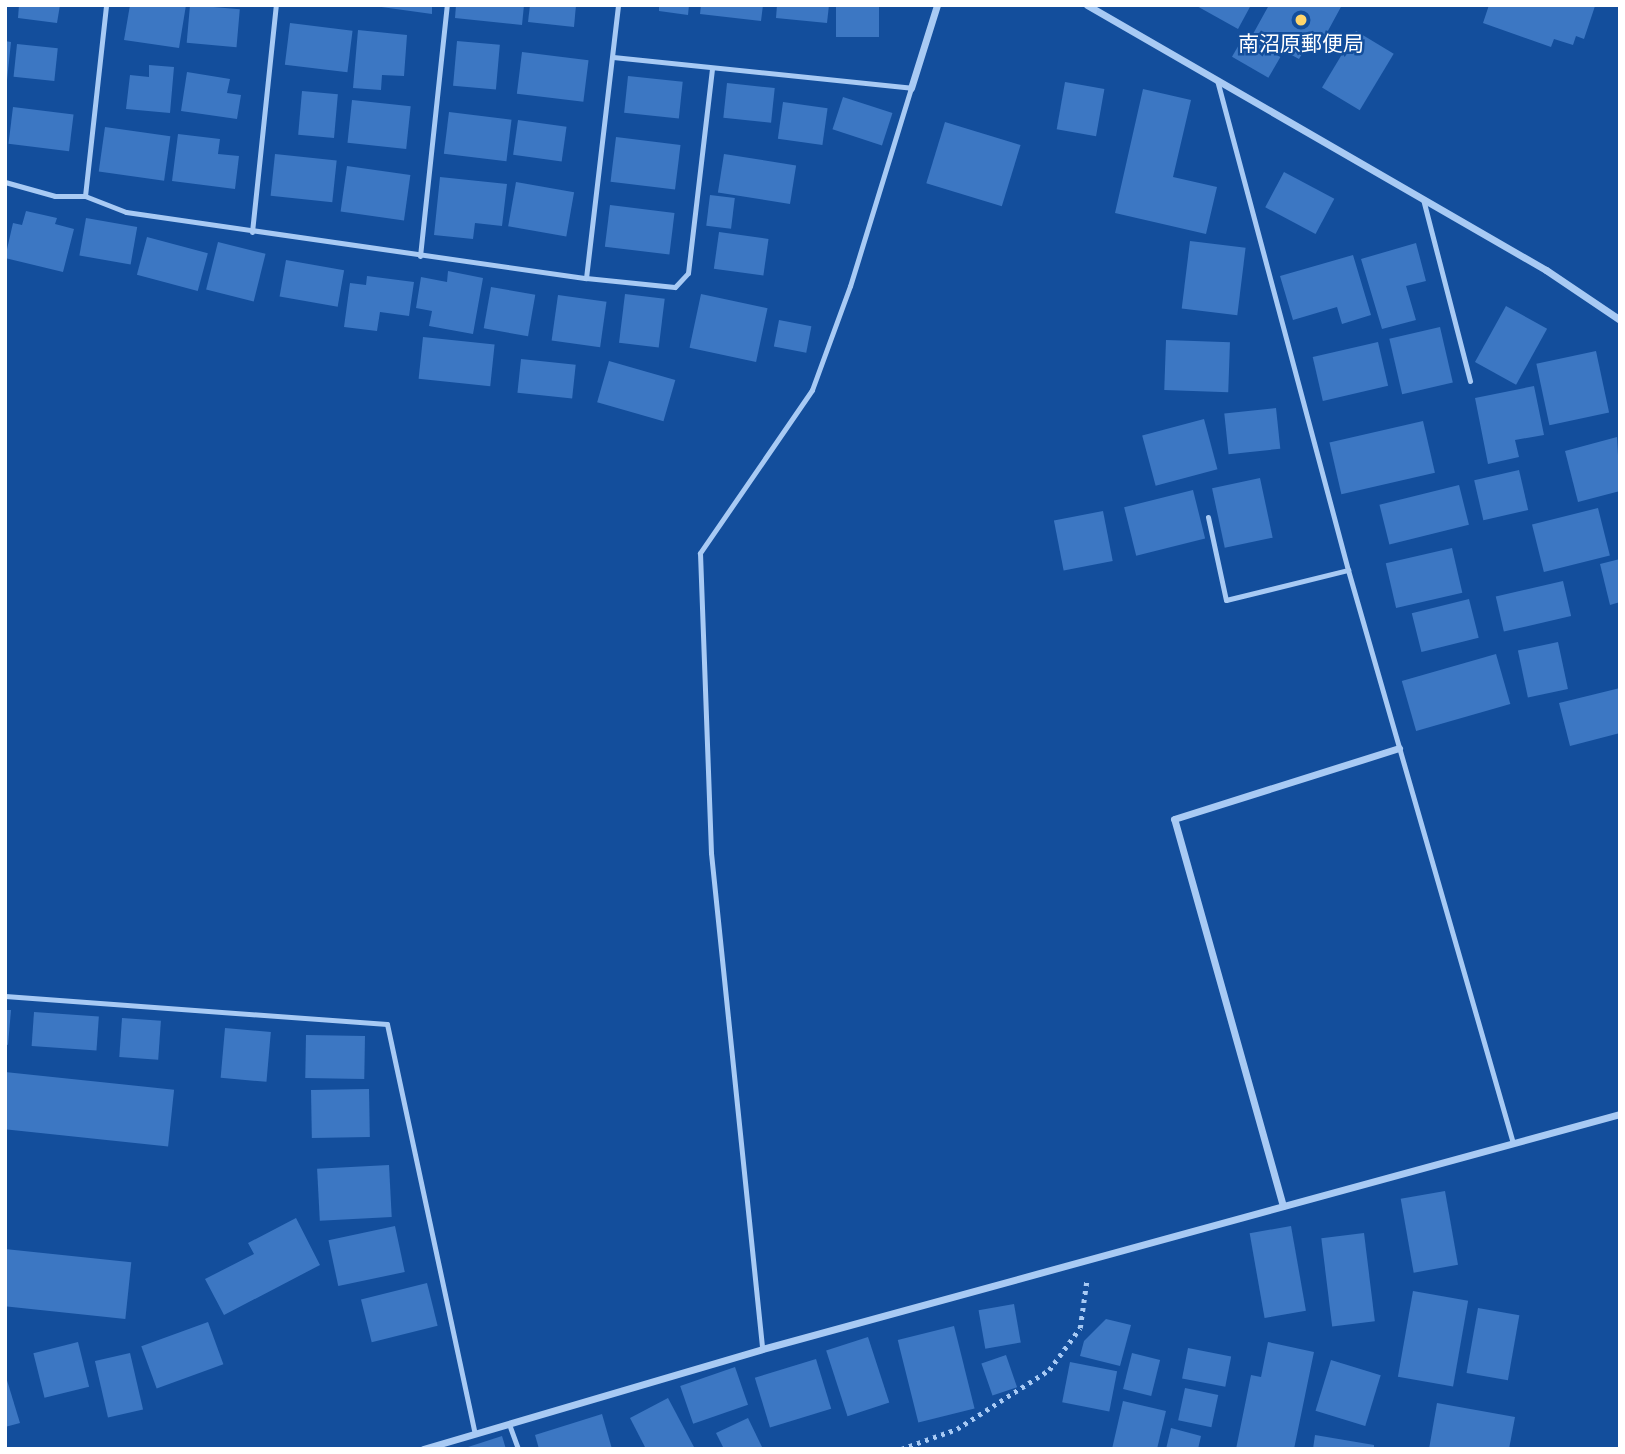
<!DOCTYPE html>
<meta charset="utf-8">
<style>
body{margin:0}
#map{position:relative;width:1625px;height:1454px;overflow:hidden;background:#134e9c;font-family:Arial,"Noto Sans JP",sans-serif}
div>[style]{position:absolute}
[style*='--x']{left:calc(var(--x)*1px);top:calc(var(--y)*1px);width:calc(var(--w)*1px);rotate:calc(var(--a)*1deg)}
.building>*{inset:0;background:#3c77c3;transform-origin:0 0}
.path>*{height:4.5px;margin-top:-2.25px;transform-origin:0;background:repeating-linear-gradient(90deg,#a8caf4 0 3.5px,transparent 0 8.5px)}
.lane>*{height:5px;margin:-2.5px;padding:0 2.5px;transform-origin:2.5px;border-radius:2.5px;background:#a8caf4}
.street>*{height:7px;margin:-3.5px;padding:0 3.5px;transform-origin:3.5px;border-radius:3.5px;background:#a8caf4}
.dots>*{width:19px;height:19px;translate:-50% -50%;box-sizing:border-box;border:4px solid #134e9c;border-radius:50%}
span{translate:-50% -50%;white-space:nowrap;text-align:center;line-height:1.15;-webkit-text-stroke:5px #134e9c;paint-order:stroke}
.poi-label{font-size:21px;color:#fff}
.frame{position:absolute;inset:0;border:7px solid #fff;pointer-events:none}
</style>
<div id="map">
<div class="building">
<i style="clip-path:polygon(19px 5px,60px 5px,57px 23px,18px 18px)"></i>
<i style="clip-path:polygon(130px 5px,186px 5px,179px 48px,124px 40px)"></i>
<i style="left:190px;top:5px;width:50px;height:38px;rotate:5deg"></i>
<i style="clip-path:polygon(367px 5px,432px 5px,432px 14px)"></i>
<i style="clip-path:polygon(456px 5px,524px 5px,522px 25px,455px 18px)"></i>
<i style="clip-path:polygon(530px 5px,576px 5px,574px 27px,528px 22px)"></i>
<i style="clip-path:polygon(659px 5px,689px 5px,688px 15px,659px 11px)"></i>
<i style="clip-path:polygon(701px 5px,763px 5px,761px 21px,700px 14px)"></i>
<i style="clip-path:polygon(777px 5px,829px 5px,827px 23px,776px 18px)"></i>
<i style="left:836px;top:5px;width:43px;height:32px"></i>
<i style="clip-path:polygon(1195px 5px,1251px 5px,1238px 29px)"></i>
<i style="clip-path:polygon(1269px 5px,1342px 5px,1323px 40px,1313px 35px,1299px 59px,1253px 34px)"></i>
<i style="clip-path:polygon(1489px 5px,1593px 5px,1595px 6px,1584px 39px,1576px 36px,1573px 45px,1554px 39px,1551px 47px,1483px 23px)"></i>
<i style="left:290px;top:23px;width:63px;height:42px;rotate:7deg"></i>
<i style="clip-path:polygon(358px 30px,407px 35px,404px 76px,382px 75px,381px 90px,353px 88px)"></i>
<i style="left:1356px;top:31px;width:44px;height:66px;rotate:31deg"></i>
<i style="left:1244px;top:36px;width:42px;height:24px;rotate:30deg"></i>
<i style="clip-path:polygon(5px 41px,11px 42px,7px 80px,5px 80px)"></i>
<i style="left:457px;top:41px;width:43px;height:45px;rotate:5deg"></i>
<i style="left:17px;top:44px;width:41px;height:33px;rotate:6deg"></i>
<i style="left:522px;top:52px;width:67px;height:42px;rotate:7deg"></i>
<i style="clip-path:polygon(149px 65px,174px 67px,170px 113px,126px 109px,130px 75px,149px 77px)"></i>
<i style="clip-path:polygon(187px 72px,230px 79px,227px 93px,241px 95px,237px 119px,181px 111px)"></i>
<i style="left:628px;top:76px;width:55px;height:37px;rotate:6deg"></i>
<i style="left:1065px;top:82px;width:40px;height:48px;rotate:10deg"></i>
<i style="left:727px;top:83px;width:48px;height:35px;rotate:6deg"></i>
<i style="clip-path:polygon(1143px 89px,1191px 100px,1173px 177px,1217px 187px,1206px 234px,1115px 213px)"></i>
<i style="left:302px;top:91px;width:36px;height:44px;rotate:5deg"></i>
<i style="left:843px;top:97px;width:52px;height:34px;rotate:18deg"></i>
<i style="left:352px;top:100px;width:59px;height:43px;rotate:6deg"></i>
<i style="left:783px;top:102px;width:45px;height:37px;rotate:8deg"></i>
<i style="left:13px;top:107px;width:61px;height:37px;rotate:7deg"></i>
<i style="left:449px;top:112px;width:63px;height:42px;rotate:7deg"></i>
<i style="left:518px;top:120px;width:49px;height:35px;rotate:8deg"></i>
<i style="left:945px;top:122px;width:79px;height:64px;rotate:17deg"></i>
<i style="left:105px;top:127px;width:66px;height:45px;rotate:8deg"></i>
<i style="clip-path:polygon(178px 134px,220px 139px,218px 154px,239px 156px,235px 189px,172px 181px)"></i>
<i style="left:616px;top:137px;width:65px;height:45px;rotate:7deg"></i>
<i style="left:275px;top:154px;width:62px;height:42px;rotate:6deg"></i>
<i style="left:724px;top:154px;width:73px;height:39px;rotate:9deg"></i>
<i style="left:347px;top:166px;width:64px;height:46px;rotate:8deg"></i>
<i style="left:1284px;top:172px;width:57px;height:40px;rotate:28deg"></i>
<i style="clip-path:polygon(440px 177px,507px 184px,502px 226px,475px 223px,473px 239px,434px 235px)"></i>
<i style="left:516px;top:182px;width:59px;height:45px;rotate:10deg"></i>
<i style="left:710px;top:195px;width:25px;height:31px;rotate:7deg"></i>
<i style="left:610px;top:205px;width:65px;height:42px;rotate:7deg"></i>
<i style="clip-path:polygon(26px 211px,57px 218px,55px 224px,74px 229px,63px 272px,5px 258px,13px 223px,22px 225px)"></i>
<i style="left:86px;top:218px;width:52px;height:38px;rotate:10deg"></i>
<i style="left:719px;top:232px;width:50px;height:37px;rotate:8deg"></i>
<i style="left:147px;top:237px;width:63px;height:39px;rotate:15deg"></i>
<i style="left:1190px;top:241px;width:56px;height:68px;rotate:7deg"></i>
<i style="left:218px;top:242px;width:49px;height:49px;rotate:14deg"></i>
<i style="clip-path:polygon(1416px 243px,1426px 281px,1406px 286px,1416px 320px,1382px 329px,1361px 259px)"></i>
<i style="clip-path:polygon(1353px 255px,1371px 315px,1342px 324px,1337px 307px,1293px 320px,1280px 276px)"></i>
<i style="left:286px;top:260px;width:59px;height:37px;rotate:10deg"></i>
<i style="clip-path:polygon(448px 271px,483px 278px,473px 334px,429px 326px,432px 311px,416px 308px,421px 277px,447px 282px)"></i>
<i style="clip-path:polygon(367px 276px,414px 282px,409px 316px,380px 312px,377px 331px,344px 327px,350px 283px,366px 285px)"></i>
<i style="left:491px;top:287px;width:45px;height:42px;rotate:10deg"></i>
<i style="left:625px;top:294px;width:40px;height:49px;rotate:7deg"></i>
<i style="left:701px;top:294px;width:68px;height:55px;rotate:12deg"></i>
<i style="left:558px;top:295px;width:49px;height:46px;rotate:8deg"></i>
<i style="left:1506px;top:306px;width:47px;height:64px;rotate:29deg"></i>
<i style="left:779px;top:320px;width:33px;height:27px;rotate:11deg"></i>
<i style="left:1440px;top:327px;width:57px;height:52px;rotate:77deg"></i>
<i style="left:423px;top:337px;width:72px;height:42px;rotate:6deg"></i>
<i style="left:1166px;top:340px;width:64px;height:50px;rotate:2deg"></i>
<i style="left:1378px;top:342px;width:45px;height:67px;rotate:77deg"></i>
<i style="left:1596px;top:351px;width:63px;height:61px;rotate:78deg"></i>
<i style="left:521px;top:359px;width:55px;height:34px;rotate:6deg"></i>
<i style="left:609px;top:361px;width:69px;height:43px;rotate:16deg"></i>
<i style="clip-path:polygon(1534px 386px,1544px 435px,1515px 440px,1519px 457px,1488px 464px,1475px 398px)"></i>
<i style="left:1276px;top:408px;width:41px;height:52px;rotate:84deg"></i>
<i style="left:1204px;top:419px;width:52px;height:64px;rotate:75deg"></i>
<i style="left:1423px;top:421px;width:53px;height:96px;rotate:77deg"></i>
<i style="clip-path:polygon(1617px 437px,1620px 491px,1578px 502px,1565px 451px)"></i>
<i style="left:1519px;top:470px;width:41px;height:46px;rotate:77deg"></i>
<i style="left:1260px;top:478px;width:61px;height:49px;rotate:78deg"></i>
<i style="left:1459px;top:485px;width:41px;height:82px;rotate:76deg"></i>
<i style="left:1193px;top:490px;width:50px;height:71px;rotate:76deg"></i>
<i style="left:1598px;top:508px;width:49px;height:68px;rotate:76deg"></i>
<i style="left:1103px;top:511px;width:51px;height:50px;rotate:79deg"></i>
<i style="left:1452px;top:548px;width:46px;height:68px;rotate:77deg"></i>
<i style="clip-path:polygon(1620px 559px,1620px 602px,1610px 605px,1600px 564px)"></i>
<i style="left:1563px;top:581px;width:36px;height:69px;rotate:77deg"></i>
<i style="left:1469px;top:599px;width:40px;height:59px;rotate:76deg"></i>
<i style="left:1558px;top:642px;width:48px;height:41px;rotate:78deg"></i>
<i style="left:1496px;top:654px;width:52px;height:98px;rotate:74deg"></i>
<i style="clip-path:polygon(1620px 688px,1620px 733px,1570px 746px,1559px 703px)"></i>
<i style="clip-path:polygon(5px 1010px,11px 1010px,8px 1045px,5px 1044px)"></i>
<i style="left:34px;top:1012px;width:65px;height:34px;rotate:4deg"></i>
<i style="left:122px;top:1018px;width:39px;height:39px;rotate:4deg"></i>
<i style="left:225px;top:1028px;width:46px;height:50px;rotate:5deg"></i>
<i style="left:306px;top:1035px;width:59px;height:43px;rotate:1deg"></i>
<i style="left:5px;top:1072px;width:170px;height:57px;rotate:6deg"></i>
<i style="left:369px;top:1089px;width:48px;height:58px;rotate:89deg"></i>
<i style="left:389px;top:1165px;width:52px;height:72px;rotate:87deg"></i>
<i style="left:1445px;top:1191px;width:75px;height:45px;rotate:80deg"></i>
<i style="clip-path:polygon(296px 1218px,320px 1265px,224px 1315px,205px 1279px,254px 1254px,248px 1243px)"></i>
<i style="left:395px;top:1226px;width:47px;height:68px;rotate:78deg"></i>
<i style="left:1291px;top:1226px;width:86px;height:42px;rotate:80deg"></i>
<i style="left:1364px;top:1233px;width:89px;height:43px;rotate:83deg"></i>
<i style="left:5px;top:1249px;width:127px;height:57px;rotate:6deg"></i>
<i style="left:427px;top:1283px;width:44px;height:68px;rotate:76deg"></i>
<i style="left:1413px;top:1291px;width:56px;height:87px;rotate:10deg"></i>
<i style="left:1014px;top:1304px;width:39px;height:36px;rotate:80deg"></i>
<i style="left:1478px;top:1308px;width:42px;height:66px;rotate:10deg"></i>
<i style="clip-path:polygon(1106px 1319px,1131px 1325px,1120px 1366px,1080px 1356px,1084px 1341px)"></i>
<i style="left:208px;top:1322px;width:45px;height:71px;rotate:70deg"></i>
<i style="left:954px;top:1326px;width:85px;height:58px;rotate:76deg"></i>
<i style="left:868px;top:1337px;width:69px;height:44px;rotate:72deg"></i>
<i style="left:78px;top:1342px;width:46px;height:46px;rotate:76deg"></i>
<i style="clip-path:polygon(1268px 1342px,1314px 1352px,1294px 1449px,1236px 1449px,1251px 1375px,1261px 1377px)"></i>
<i style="left:1188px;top:1348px;width:44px;height:31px;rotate:11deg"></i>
<i style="left:130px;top:1353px;width:58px;height:36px;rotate:77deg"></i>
<i style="left:1132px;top:1353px;width:29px;height:37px;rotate:14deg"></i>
<i style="left:1006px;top:1355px;width:34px;height:26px;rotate:71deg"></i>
<i style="left:816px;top:1359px;width:52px;height:64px;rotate:73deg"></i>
<i style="left:1331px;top:1360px;width:52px;height:53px;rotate:17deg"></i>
<i style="left:1070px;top:1362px;width:48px;height:41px;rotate:11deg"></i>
<i style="left:735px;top:1367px;width:40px;height:58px;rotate:71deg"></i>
<i style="clip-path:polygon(6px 1377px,20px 1423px,5px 1427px,5px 1378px)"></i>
<i style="left:1185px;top:1388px;width:34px;height:33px;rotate:12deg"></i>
<i style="clip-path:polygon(668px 1398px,695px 1449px,646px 1449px,630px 1418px)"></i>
<i style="clip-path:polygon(1123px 1401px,1166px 1411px,1157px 1449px,1112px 1449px)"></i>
<i style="clip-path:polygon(1437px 1403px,1515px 1417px,1509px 1449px,1429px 1449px)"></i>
<i style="clip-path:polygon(602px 1414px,612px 1449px,539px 1449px,535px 1435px)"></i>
<i style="clip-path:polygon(748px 1418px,762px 1447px,724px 1449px,716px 1433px)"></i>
<i style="clip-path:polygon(1171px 1428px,1201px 1436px,1198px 1449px,1166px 1449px)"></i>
<i style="clip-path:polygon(1315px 1435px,1374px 1445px,1374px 1449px,1313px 1449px)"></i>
<i style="clip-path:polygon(502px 1436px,506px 1449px,465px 1449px,465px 1448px)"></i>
</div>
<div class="path">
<i style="--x:901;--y:1449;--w:59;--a:-19.7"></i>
<i style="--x:957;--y:1429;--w:109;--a:-32.7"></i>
<i style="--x:1049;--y:1370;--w:52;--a:-53.6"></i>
<i style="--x:1080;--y:1328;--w:50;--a:-82"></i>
</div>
<div class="lane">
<i style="--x:613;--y:57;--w:300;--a:5.9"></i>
<i style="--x:911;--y:88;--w:207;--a:107.1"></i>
<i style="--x:850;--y:286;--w:111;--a:110.1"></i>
<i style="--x:812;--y:390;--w:198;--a:124.5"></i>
<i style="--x:700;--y:553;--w:300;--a:87.9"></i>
<i style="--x:711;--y:853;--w:499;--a:84.1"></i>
<i style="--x:1217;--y:80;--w:507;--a:75.03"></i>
<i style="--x:1348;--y:570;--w:596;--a:73.94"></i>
<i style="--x:5;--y:182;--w:52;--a:15.6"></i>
<i style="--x:55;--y:196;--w:30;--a:0"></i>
<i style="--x:85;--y:196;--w:44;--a:21.3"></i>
<i style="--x:126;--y:212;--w:465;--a:8.2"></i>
<i style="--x:586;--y:278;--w:275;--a:-83.3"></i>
<i style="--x:85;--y:196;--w:192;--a:-83.7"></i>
<i style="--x:1423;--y:199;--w:188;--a:75.5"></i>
<i style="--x:252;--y:232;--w:228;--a:-84"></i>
<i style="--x:420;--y:256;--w:252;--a:-83.9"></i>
<i style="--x:586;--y:278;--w:89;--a:5.8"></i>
<i style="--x:675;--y:287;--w:19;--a:-47"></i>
<i style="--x:688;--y:273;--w:205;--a:-83.3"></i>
<i style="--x:1208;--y:517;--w:85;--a:77.8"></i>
<i style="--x:1226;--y:600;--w:126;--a:-13.8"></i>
<i style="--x:5;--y:996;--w:383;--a:4.2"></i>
<i style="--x:387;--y:1024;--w:419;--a:77.9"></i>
<i style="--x:509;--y:1424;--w:27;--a:70"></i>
</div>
<div class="street">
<i style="--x:1087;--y:5;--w:530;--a:30"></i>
<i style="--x:1546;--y:270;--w:89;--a:34"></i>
<i style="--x:911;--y:88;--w:87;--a:-72.6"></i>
<i style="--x:1283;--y:1206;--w:402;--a:-105.7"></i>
<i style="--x:1174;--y:819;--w:236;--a:-17.5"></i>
<i style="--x:423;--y:1449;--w:353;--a:-16.4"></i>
<i style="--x:762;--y:1349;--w:890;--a:-15.32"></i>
</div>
<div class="dots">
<i style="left:1301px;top:20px;background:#ffd56b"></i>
</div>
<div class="poi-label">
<span style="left:1301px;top:44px">南沼原郵便局</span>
</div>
<div class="frame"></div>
</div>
